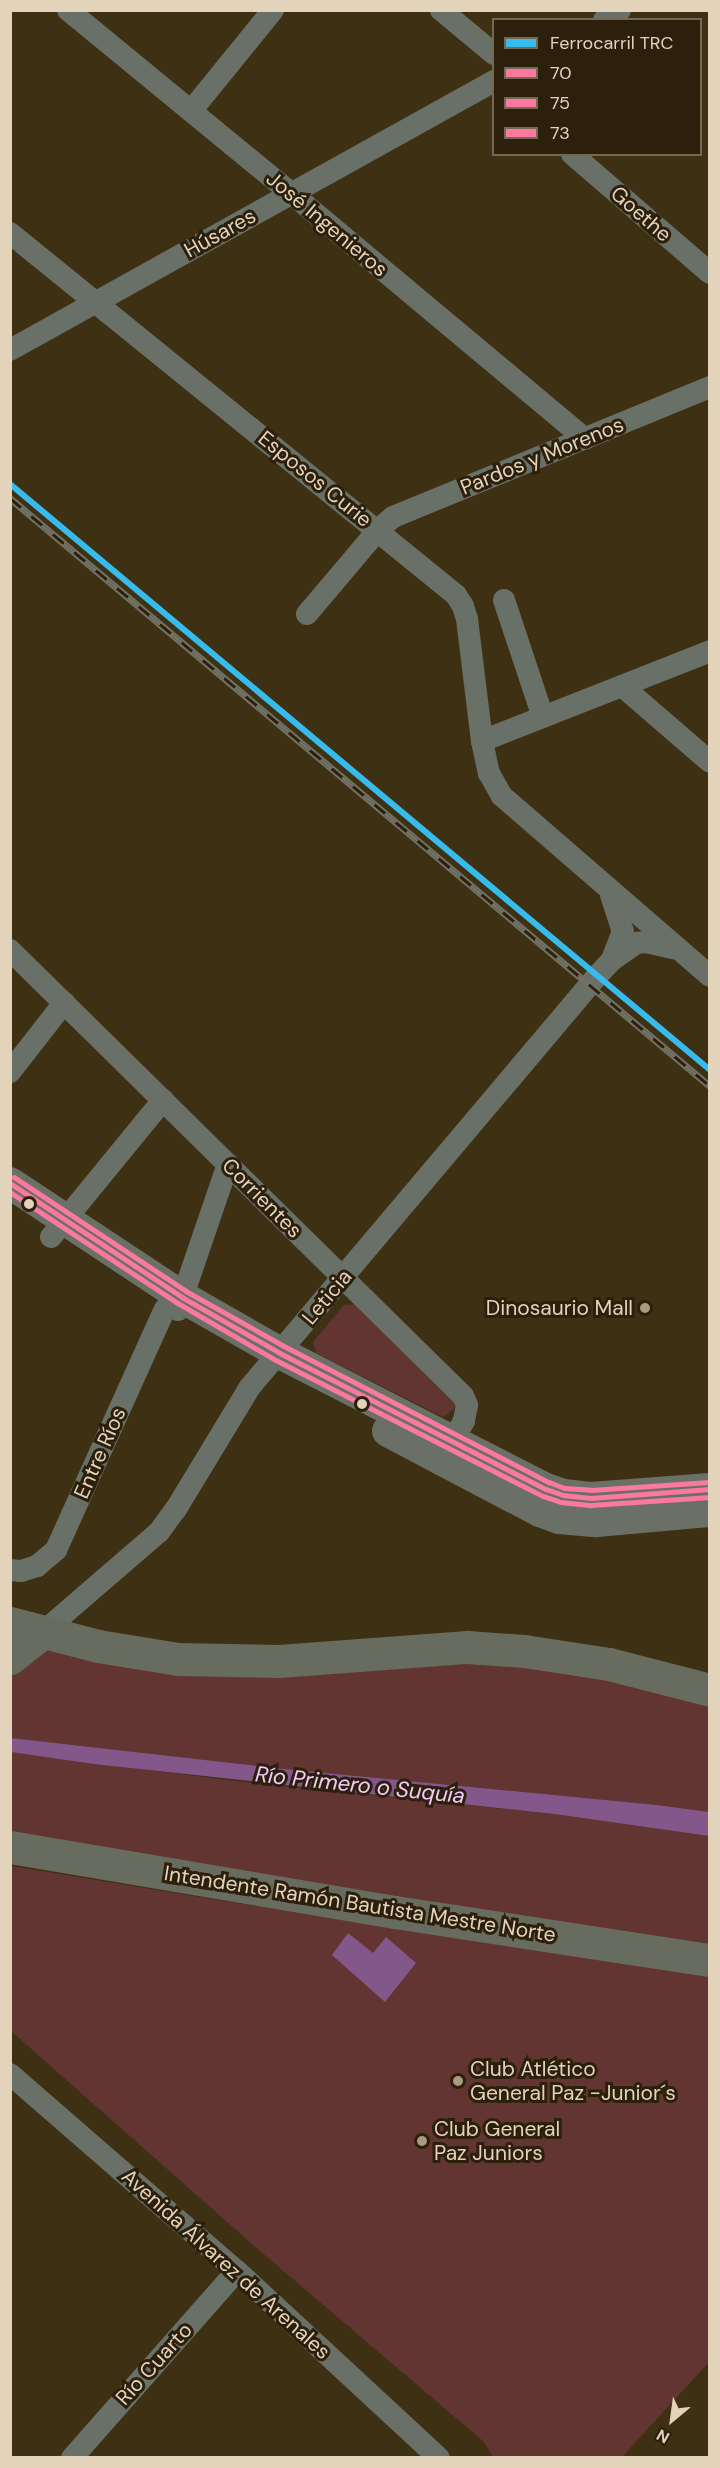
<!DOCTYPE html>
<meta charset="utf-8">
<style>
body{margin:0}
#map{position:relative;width:720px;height:2468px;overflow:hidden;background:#3e3012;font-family:"DM Sans",sans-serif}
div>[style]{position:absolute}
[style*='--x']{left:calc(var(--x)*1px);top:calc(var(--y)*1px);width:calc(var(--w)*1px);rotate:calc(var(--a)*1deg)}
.green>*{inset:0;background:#623532}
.water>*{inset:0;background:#84578b}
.street>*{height:22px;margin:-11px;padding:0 11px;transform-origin:11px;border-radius:11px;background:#687067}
.secondary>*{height:32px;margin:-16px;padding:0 16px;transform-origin:16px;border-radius:16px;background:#6a7065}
.primary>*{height:33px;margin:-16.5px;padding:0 16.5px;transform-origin:16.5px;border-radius:16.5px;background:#686c5f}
.rail>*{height:7px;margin-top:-3.5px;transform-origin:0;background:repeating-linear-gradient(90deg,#2c200d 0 14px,#717165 0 28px);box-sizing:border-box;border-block:2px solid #717165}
.bus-1>*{height:4.5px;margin:-2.25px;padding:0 2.25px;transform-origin:2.25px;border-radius:2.25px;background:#fb789e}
.bus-2>*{height:4.5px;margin:-2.25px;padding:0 2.25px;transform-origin:2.25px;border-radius:2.25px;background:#fb789e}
.bus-3>*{height:4.5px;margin:-2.25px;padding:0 2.25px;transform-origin:2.25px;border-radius:2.25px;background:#fb789e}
.rail-1>*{height:6px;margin:-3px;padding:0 3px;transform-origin:3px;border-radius:3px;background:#37bbed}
.dots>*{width:16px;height:16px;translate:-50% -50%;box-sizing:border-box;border:3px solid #2c200d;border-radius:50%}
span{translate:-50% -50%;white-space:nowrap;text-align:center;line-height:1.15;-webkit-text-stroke:6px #2c200d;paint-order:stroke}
.street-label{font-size:21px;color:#e3d3bb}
.poi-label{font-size:21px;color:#e3d3bb}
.right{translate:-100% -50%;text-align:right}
.left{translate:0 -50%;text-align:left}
.water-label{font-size:22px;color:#f3cafd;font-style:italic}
.frame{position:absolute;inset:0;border:12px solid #e3d3bb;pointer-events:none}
.legend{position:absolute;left:492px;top:18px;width:210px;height:138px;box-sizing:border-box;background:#2c200d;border:2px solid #756853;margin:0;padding:8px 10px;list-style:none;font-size:18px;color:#e3d3bb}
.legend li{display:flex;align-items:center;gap:12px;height:30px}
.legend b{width:30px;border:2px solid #756853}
.north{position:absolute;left:642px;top:2390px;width:60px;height:60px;-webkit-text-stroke:4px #2c200d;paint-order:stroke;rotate:209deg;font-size:16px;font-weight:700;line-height:24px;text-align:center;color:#e3d3bb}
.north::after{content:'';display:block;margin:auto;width:21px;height:27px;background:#e3d3bb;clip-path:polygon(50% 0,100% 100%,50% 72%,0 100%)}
</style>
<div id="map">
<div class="green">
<i style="clip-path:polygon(356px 1304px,455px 1402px,454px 1409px,443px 1417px,316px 1353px,313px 1342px,344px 1305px)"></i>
<i style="clip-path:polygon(10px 1623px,98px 1646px,467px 1647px,709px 1690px,709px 1812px,657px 1805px,284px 1769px,11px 1738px)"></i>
<i style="clip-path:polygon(10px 1752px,227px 1780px,554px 1814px,709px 1836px,709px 1960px,11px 1847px)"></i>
<i style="clip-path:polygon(11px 1866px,365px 1924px,709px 1973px,709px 2362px,622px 2457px,493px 2457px,483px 2441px,260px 2251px,11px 2031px)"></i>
</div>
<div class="water">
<i style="clip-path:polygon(11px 1738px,284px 1769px,657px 1805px,709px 1812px,709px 1836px,554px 1814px,94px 1764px,11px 1752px)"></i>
<i style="clip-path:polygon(348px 1933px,373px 1953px,386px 1937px,416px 1963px,385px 2002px,332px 1955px)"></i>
</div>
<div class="street">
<i style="--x:68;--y:10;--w:288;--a:39.4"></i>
<i style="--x:291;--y:193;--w:383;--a:39.9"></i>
<i style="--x:441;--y:10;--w:69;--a:39.7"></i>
<i style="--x:604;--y:20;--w:19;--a:-32"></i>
<i style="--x:191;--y:111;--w:130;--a:-50.9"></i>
<i style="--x:572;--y:154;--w:182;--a:40.8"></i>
<i style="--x:10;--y:233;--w:574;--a:39.06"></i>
<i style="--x:456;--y:595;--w:13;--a:58"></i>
<i style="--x:463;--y:606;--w:14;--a:73"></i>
<i style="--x:467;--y:619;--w:123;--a:83"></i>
<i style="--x:482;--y:741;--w:33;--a:78"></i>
<i style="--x:489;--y:773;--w:26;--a:61"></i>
<i style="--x:502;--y:796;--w:275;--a:40.9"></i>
<i style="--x:10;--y:350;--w:554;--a:-29.06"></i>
<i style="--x:504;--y:600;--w:123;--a:71.6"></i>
<i style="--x:307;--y:614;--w:110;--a:-49.8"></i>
<i style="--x:378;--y:530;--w:20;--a:-41"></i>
<i style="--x:393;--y:517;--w:343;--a:-22.3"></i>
<i style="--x:622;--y:686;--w:116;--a:40.8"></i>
<i style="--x:482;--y:741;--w:245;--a:-21.5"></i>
<i style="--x:611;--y:895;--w:38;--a:72"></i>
<i style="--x:623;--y:931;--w:31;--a:111"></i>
<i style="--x:10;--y:950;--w:636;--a:44.55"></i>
<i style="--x:463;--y:1396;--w:10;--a:66"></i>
<i style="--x:467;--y:1405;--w:16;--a:101"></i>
<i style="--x:464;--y:1421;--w:36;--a:120"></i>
<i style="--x:10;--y:1072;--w:88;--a:-52"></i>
<i style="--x:51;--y:1237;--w:177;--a:-50.7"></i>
<i style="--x:178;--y:1310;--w:154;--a:-71.1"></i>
<i style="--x:10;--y:1570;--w:11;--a:5"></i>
<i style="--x:21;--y:1571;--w:17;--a:-17"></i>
<i style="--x:37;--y:1566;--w:25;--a:-40"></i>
<i style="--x:56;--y:1550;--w:265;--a:-65.7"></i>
<i style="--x:43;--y:1632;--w:153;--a:-40.8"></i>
<i style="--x:159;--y:1532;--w:29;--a:-54"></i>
<i style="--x:176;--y:1509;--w:143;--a:-58.8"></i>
<i style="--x:250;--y:1387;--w:538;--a:-49.83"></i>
<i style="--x:597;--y:976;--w:22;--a:-47"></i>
<i style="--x:612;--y:960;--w:29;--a:-35"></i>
<i style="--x:636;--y:943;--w:10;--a:-6"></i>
<i style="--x:646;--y:942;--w:28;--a:13"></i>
<i style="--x:10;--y:2074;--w:301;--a:41"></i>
<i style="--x:237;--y:2271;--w:275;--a:42.8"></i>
<i style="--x:72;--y:2458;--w:249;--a:-48.6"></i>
</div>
<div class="secondary">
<i style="--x:10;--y:1183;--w:206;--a:33.5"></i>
<i style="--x:182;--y:1297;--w:113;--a:29.7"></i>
<i style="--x:280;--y:1353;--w:299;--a:27.1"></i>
<i style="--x:546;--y:1489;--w:18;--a:19"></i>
<i style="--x:563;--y:1495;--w:28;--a:6"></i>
<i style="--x:591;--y:1498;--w:119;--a:-4.3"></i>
<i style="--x:388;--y:1431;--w:172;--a:27.8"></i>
<i style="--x:540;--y:1511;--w:20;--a:20"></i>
<i style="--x:559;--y:1518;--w:37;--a:5"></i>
<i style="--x:596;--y:1521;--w:113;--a:-5.1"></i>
</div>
<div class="primary">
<i style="--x:10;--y:1623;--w:91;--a:14.6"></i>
<i style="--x:98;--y:1646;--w:81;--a:9.2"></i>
<i style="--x:178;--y:1659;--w:101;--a:1.1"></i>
<i style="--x:279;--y:1661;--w:189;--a:-4.3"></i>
<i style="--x:467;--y:1647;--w:57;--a:4"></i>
<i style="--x:524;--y:1651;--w:86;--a:8.7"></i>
<i style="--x:609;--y:1664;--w:104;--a:14.4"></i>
<i style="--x:10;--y:1658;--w:42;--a:-38.2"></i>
<i style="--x:10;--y:1847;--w:390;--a:9.6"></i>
<i style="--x:395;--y:1912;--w:319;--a:8.7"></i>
</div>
<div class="rail">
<i style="--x:10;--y:498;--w:914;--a:40.03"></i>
</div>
<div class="bus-1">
<i style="--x:10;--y:1183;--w:206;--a:33.5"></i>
<i style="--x:182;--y:1297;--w:113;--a:29.7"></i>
<i style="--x:280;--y:1353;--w:299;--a:27.1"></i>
<i style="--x:546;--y:1489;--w:18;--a:19"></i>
<i style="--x:563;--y:1495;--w:28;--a:6"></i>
<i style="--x:591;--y:1498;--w:119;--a:-4.3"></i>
</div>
<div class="bus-2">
<i style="--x:10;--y:1192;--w:201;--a:33.5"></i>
<i style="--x:178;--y:1303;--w:113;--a:30.2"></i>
<i style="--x:276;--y:1360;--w:300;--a:27"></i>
<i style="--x:543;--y:1496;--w:19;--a:18"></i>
<i style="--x:561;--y:1502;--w:30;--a:6"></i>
<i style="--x:591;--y:1505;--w:119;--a:-3.8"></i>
</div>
<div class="bus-3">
<i style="--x:14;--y:1177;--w:206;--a:33.5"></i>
<i style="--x:186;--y:1291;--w:112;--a:29.3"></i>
<i style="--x:284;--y:1346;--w:298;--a:27.2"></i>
<i style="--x:549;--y:1482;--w:17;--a:21"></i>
<i style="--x:565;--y:1488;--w:26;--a:4"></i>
<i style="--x:591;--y:1490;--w:118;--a:-3.9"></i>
</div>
<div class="rail-1">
<i style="--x:10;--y:484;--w:913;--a:39.93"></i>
</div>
<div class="dots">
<i style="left:29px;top:1204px;background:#e3d3bb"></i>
<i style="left:645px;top:1308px;background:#a99a80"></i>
<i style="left:362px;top:1404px;background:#e3d3bb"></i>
<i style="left:458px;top:2081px;background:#a99a80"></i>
<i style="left:422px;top:2141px;background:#a99a80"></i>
</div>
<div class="street-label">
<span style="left:641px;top:214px;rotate:41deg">Goethe</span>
<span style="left:327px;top:224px;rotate:40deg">José Ingenieros</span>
<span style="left:220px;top:233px;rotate:-29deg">Húsares</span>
<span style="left:542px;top:456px;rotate:-22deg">Pardos y Morenos</span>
<span style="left:315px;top:479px;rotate:39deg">Esposos Curie</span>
<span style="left:262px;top:1198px;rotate:45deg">Corrientes</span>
<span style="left:327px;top:1297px;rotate:-50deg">Leticia</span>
<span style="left:100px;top:1453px;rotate:-66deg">Entre Ríos</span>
<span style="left:360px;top:1904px;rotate:9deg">Intendente Ramón Bautista Mestre Norte</span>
<span style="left:226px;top:2264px;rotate:42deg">Avenida Álvarez de Arenales</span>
<span style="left:154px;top:2364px;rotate:-48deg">Río Cuarto</span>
</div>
<div class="poi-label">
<span class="right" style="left:633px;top:1308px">Dinosaurio Mall</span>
<span class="left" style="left:470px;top:2081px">Club Atlético<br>General Paz -Junior´s</span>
<span class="left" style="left:434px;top:2141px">Club General<br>Paz Juniors</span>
</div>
<div class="water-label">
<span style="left:360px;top:1785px;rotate:6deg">Río Primero o Suquía</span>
</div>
<div class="frame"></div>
<ul class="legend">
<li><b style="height:8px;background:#37bbed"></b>Ferrocarril TRC</li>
<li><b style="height:8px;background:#fb789e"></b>70</li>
<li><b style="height:8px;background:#fb789e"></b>75</li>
<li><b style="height:8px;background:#fb789e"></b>73</li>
</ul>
<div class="north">N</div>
</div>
